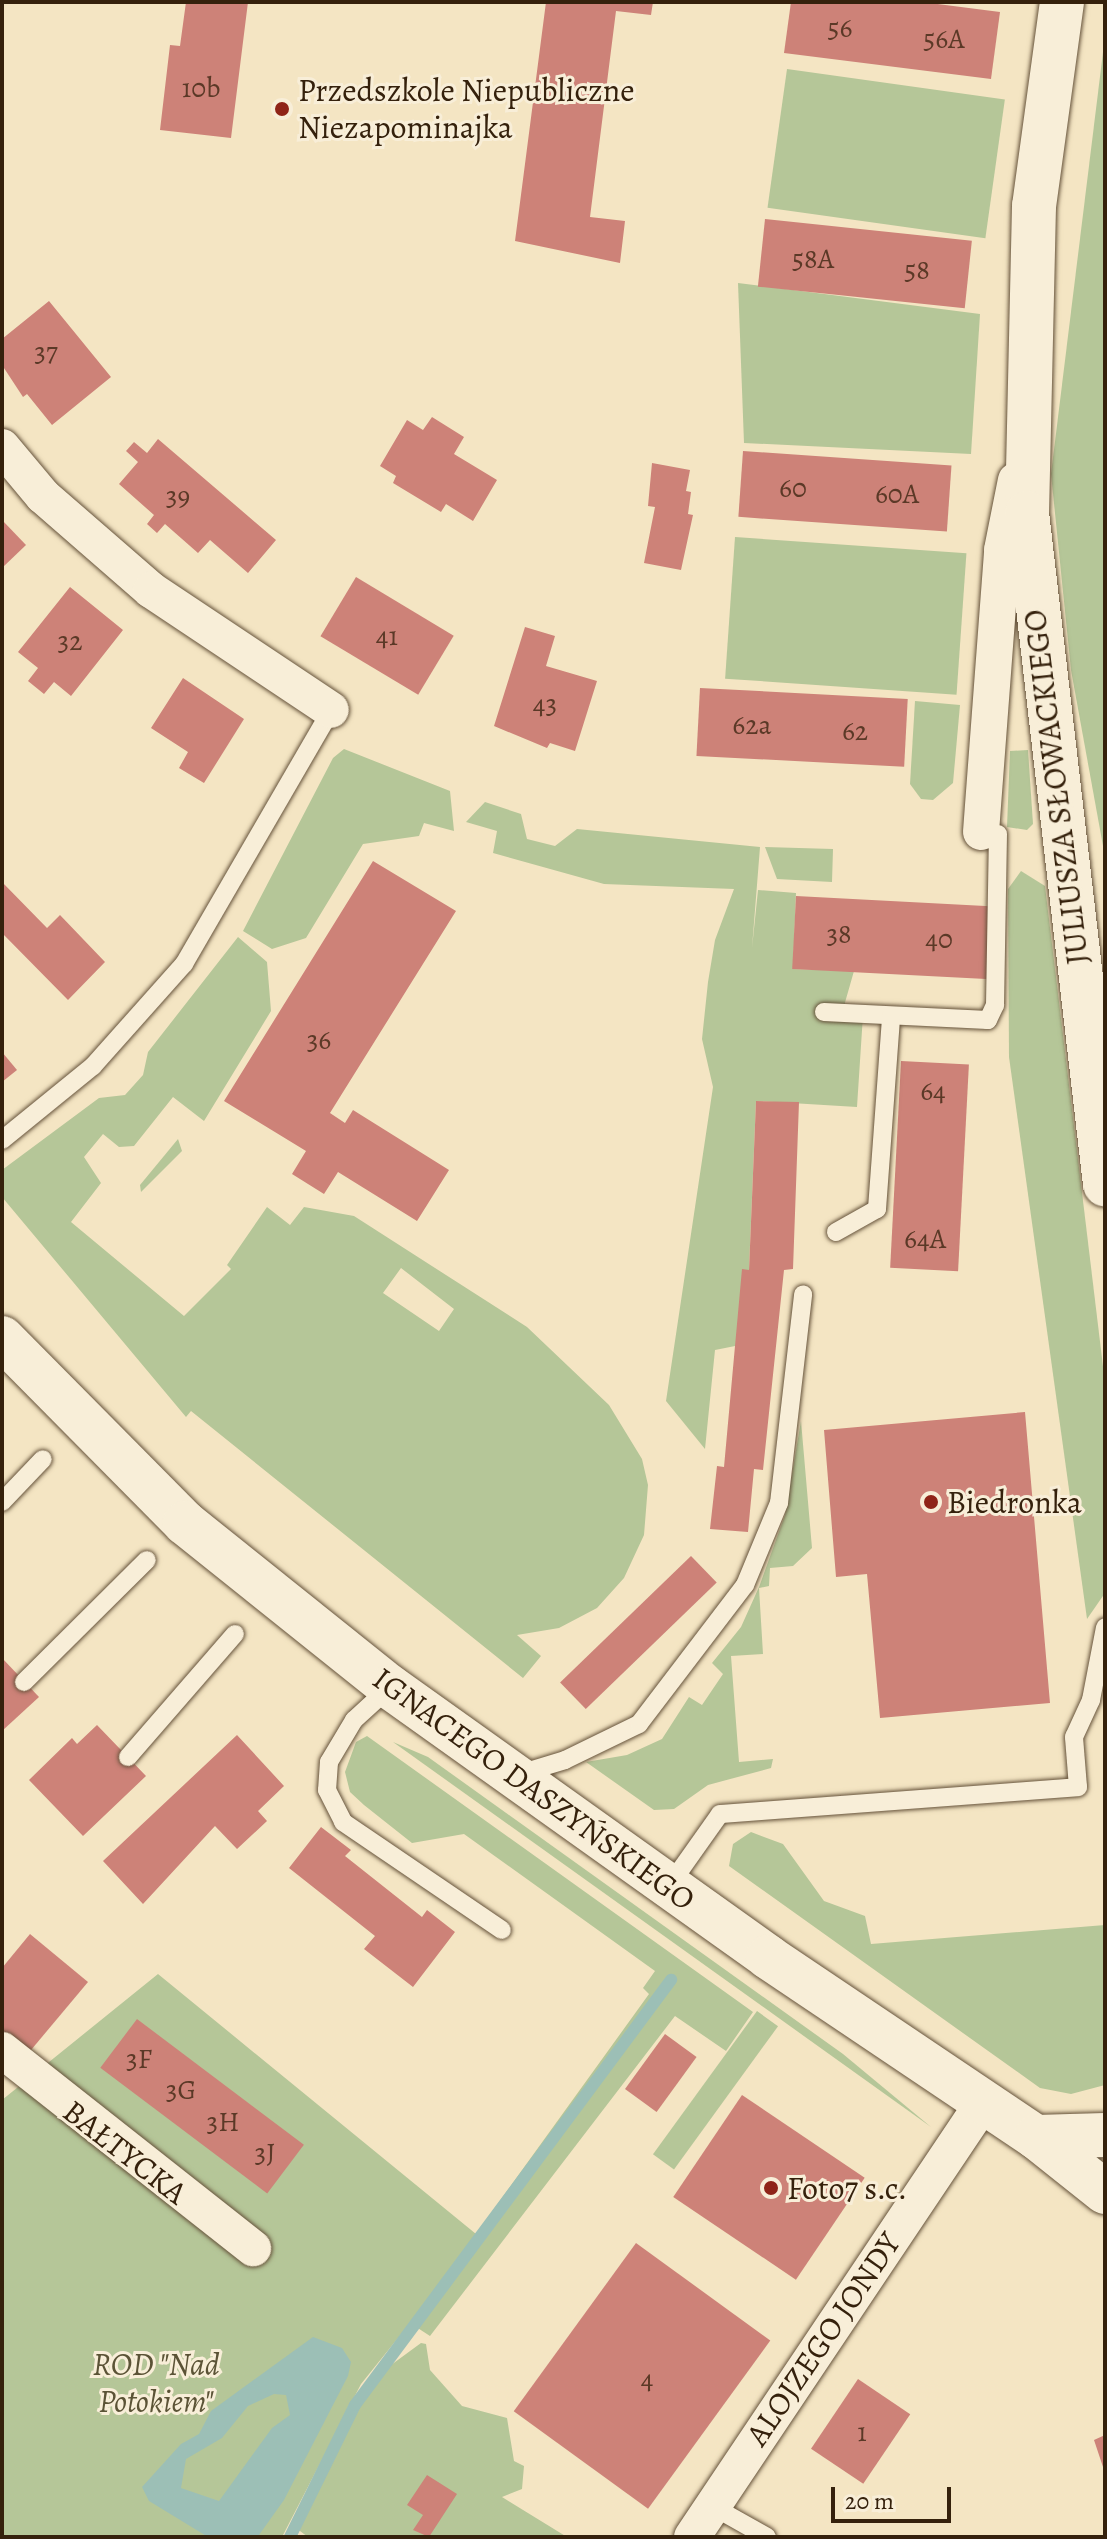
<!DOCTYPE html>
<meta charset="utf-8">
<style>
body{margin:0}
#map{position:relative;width:1107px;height:2539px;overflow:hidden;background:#f4e5c3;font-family:Alegreya,serif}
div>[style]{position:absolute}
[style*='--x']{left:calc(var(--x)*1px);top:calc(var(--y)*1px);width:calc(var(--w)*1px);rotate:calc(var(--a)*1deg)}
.green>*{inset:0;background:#b5c698;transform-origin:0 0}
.water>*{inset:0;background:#9cbfb6}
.stream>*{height:12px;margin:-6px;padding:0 6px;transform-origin:6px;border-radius:6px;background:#9cbfb6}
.building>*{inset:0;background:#cd8278;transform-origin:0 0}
.roads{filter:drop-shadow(0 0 2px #65523a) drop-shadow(0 0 2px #65523a)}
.lane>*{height:18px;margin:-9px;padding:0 9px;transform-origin:9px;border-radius:9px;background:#f8eed8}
.street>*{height:36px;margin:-18px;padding:0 18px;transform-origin:18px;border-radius:18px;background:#f8eed8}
.secondary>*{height:44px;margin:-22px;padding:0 22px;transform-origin:22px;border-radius:22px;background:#f8eed8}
.dots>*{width:22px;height:22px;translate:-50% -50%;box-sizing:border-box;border:4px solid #f8eed8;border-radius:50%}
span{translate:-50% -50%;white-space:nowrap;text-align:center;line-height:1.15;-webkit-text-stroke:6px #f8eed8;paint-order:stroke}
.number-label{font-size:28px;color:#5b3927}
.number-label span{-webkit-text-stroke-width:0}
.poi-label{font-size:32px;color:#35210c}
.left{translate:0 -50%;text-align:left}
.street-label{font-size:32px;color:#35210c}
.park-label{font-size:32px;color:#5b5336;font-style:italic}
.frame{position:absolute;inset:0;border:4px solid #35210c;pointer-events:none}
.scale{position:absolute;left:831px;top:2487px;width:120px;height:36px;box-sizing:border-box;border:4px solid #35210c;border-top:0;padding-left:10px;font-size:24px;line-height:28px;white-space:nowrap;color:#35210c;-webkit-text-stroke:6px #f8eed8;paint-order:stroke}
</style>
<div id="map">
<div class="green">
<i style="clip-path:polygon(1105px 36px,1105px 857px,1071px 670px,1051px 474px)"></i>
<i style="left:787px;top:69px;width:220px;height:140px;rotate:8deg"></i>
<i style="clip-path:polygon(738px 283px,980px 314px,971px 454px,744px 443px)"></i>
<i style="left:735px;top:537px;width:232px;height:142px;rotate:4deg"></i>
<i style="clip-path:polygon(915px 701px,960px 705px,953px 783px,933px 800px,921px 799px,910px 784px)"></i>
<i style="clip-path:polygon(344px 749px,450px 791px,454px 831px,424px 823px,419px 836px,363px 844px,306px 938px,272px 949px,243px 931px,333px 758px)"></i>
<i style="clip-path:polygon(1028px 750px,1033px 824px,1027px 830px,1007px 827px,1010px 751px)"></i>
<i style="clip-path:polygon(485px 802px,521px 814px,527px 839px,555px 846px,577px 829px,760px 847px,752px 948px,758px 890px,796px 893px,793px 969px,854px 971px,842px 1013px,863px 1015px,857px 1107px,756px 1101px,749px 1269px,765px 1340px,715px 1350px,705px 1449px,666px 1401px,713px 1087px,702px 1039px,708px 982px,715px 940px,734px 889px,604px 884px,493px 853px,497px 831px,466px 822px)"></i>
<i style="clip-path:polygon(765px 847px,833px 849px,832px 882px,777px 879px)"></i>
<i style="clip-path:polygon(1021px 871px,1045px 886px,1105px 1383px,1105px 1593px,1087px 1619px,1009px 1057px,1008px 889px)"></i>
<i style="clip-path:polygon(evenodd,238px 937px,267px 962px,271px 1011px,204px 1121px,173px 1097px,134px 1146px,119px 1147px,103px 1134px,84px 1157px,101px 1183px,71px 1222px,184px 1316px,231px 1269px,227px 1265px,267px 1207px,290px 1225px,304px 1207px,354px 1216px,527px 1327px,609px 1405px,642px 1459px,648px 1485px,644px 1535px,624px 1578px,597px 1608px,559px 1628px,517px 1635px,541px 1656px,523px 1678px,191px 1411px,186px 1417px,2px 1197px,2px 1170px,99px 1098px,125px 1095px,143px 1075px,148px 1052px,238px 937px,401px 1268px,454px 1309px,439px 1331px,383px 1293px,401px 1268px)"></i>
<i style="clip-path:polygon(178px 1139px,182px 1151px,141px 1192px,140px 1185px)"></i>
<i style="clip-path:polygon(801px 1421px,812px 1548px,793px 1566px,770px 1568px,769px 1586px,759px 1588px,763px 1654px,731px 1656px,739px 1762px,773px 1759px,771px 1768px,708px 1785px,674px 1809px,654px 1810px,586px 1762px,627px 1755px,662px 1739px,689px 1697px,702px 1705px,723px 1674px,712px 1663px,741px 1627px,759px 1587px,785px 1515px)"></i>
<i style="clip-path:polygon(367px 1736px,753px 2012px,726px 2051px,675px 2016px,430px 2336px,410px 2323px,361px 2384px,282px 2537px,2px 2537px,2px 2100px,158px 1974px,476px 2234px,649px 1994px,643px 1988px,655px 1971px,464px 1834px,412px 1843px,364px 1805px,350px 1792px,345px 1772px,356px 1742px)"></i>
<i style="clip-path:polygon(393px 1742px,428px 1757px,843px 2054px,931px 2127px)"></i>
<i style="clip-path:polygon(751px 1832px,783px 1844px,824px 1901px,865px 1916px,871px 1944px,1105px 1925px,1105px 2085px,1071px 2094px,1040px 2088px,729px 1866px,733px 1844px)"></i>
<i style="left:757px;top:2011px;width:26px;height:177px;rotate:36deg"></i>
<i style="clip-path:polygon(421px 2343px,426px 2344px,430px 2370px,462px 2406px,507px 2418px,514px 2461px,524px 2466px,522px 2489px,502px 2497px,567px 2537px,308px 2537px,296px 2528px,348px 2418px,376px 2376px)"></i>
</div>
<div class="water">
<i style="clip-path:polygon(evenodd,313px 2337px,342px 2348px,351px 2362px,348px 2376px,284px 2500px,259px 2535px,208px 2537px,149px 2501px,142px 2487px,181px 2444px,199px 2434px,211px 2411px,313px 2337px,274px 2394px,286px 2395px,290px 2415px,272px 2428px,219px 2501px,181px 2488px,186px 2459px,222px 2438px,248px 2406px,274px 2394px)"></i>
</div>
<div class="stream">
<i style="--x:290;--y:2537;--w:147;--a:-63.8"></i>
<i style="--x:355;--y:2405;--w:530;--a:-53.37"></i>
</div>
<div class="building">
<i style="clip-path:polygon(186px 2px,248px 2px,231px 138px,160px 130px,170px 45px,180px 46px)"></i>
<i style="clip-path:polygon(546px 2px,653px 2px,651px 15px,616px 11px,590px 217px,625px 221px,620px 263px,515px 241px)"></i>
<i style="clip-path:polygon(791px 2px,922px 2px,1000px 12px,991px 79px,784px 53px)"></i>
<i style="left:765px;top:219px;width:208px;height:68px;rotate:6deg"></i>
<i style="clip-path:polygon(49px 301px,111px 377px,52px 425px,27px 394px,23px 397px,2px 365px,2px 339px)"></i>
<i style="clip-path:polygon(432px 417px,464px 437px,454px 454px,497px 480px,473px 521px,446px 504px,441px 512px,393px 483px,396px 476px,380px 466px,407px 420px,423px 430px)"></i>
<i style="clip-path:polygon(158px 439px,276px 540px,248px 573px,210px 540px,198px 553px,165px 524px,157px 533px,147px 524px,154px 515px,119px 484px,138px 462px,126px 451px,134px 442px,147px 453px)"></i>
<i style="left:743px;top:451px;width:209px;height:66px;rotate:4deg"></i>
<i style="clip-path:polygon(652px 463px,690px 470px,686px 491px,691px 492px,688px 514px,693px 515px,681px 570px,644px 563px,655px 507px,648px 506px)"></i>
<i style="clip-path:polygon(2px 520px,26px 545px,2px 568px)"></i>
<i style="left:356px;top:577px;width:114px;height:69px;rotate:31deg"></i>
<i style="clip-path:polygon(70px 587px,123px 630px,71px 696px,54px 682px,44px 694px,28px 681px,38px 668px,18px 652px)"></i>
<i style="clip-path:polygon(525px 627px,555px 636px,546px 666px,597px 681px,575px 751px,550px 743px,547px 748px,494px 726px)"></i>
<i style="clip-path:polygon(183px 678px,244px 719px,204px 783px,179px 768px,188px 752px,151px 728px)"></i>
<i style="left:700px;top:688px;width:208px;height:68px;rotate:3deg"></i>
<i style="clip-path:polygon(373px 861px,456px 911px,330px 1113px,345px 1123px,353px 1110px,449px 1170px,417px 1221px,338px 1172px,324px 1194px,292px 1174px,306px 1151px,224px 1101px)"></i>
<i style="clip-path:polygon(2px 882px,47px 928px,60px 915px,105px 962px,68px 1000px,2px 933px)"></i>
<i style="left:796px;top:896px;width:199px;height:73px;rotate:3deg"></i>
<i style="clip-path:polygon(2px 1052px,17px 1070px,2px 1082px)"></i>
<i style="left:901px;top:1061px;width:68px;height:207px;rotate:3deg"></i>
<i style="clip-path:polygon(756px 1101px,799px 1102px,793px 1269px,784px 1270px,763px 1470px,754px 1469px,748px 1532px,710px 1529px,717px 1466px,724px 1467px,742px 1269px,749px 1270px)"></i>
<i style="clip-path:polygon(1025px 1412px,1050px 1703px,880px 1718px,867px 1574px,836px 1577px,824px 1430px)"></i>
<i style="left:691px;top:1556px;width:37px;height:182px;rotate:46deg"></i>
<i style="clip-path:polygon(2px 1658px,39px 1697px,2px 1731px)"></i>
<i style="clip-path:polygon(97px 1725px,146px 1776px,83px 1836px,29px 1780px,72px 1738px,77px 1744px)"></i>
<i style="clip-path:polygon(237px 1735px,284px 1786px,258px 1811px,267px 1821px,237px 1849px,215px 1826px,143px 1904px,103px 1861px)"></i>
<i style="clip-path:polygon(321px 1827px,351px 1850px,345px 1856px,422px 1917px,427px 1910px,455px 1932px,413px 1987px,364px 1949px,375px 1936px,289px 1868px)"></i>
<i style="clip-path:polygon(30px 1934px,88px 1982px,26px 2056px,2px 2037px,2px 1968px)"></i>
<i style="left:137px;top:2019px;width:209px;height:61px;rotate:37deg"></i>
<i style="left:665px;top:2034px;width:39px;height:68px;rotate:36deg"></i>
<i style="left:742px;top:2095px;width:148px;height:123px;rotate:34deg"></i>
<i style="left:636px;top:2243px;width:166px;height:208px;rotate:36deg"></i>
<i style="left:858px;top:2379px;width:63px;height:84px;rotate:34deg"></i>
<i style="clip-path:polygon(1105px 2435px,1105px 2470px,1104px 2470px,1094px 2440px)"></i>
<i style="clip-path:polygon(427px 2475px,457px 2494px,429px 2537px,413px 2530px,423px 2515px,407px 2505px)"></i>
</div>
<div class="roads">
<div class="lane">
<i style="--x:824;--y:1012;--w:164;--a:2.8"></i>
<i style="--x:988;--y:1020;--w:17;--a:-65"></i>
<i style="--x:995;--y:1005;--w:171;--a:-89"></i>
<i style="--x:2;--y:1140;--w:117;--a:-39.1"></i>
<i style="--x:93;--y:1066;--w:137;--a:-48.3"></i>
<i style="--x:184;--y:964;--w:293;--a:-59.9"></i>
<i style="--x:836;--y:1232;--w:47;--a:-29.3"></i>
<i style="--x:877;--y:1209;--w:193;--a:-85.8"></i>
<i style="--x:2;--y:1502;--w:59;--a:-46.4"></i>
<i style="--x:24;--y:1682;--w:173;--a:-44.8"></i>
<i style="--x:390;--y:1687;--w:49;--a:137.5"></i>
<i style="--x:354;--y:1720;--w:49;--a:120.8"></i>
<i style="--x:329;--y:1762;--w:28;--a:94"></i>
<i style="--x:327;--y:1790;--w:36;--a:63"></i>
<i style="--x:343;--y:1822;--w:192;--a:34.2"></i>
<i style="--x:128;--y:1757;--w:163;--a:-49"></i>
<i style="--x:519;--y:1774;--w:48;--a:-16.9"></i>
<i style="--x:565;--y:1760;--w:82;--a:-25.9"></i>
<i style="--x:639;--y:1724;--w:175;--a:-52.7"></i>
<i style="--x:745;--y:1585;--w:89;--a:-67.5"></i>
<i style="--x:779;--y:1503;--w:210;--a:-83.4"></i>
<i style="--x:669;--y:1886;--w:88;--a:-54.7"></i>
<i style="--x:720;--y:1814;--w:359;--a:-4.3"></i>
<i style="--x:1078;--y:1787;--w:50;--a:-94.6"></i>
<i style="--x:1074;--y:1737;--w:41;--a:-65.3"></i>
<i style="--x:1091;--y:1700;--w:74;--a:-79.1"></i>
<i style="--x:712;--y:2506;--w:63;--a:29.4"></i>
</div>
<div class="street">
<i style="--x:2;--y:447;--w:64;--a:50.1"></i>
<i style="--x:43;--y:496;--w:143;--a:41"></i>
<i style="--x:151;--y:590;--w:216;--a:33.7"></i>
<i style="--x:981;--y:832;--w:283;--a:-85.7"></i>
<i style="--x:1002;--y:550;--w:71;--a:-78.7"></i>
<i style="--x:2;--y:2050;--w:320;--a:38.3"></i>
<i style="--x:692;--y:2537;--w:523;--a:-56.16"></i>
</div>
<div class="secondary">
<i style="--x:1062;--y:2;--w:206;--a:97.8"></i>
<i style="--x:1034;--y:206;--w:307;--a:91.3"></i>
<i style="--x:1027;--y:513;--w:676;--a:83.37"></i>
<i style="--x:2;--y:1338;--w:260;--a:45.3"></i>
<i style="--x:185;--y:1523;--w:263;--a:38.7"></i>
<i style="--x:390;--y:1687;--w:465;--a:35.5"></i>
<i style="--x:768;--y:1957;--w:323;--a:33.9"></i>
<i style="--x:1036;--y:2137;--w:88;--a:38.6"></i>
<i style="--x:1036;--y:2137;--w:69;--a:-1.7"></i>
</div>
</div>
<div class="dots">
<i style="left:282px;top:109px;background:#8f2418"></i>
<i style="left:931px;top:1502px;background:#8f2418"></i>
<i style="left:771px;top:2188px;background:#8f2418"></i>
</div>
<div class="number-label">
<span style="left:840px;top:28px">56</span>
<span style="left:944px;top:39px">56A</span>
<span style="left:201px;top:88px">10b</span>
<span style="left:813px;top:259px">58A</span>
<span style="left:917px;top:270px">58</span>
<span style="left:46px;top:352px">37</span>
<span style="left:793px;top:488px">60</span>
<span style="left:897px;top:494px">60A</span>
<span style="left:178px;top:496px">39</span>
<span style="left:387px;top:636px">41</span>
<span style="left:70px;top:641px">32</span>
<span style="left:545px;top:704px">43</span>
<span style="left:752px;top:725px">62a</span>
<span style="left:855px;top:731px">62</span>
<span style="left:839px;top:934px">38</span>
<span style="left:939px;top:939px">40</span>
<span style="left:319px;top:1040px">36</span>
<span style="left:933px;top:1091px">64</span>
<span style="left:925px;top:1239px">64A</span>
<span style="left:139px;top:2059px">3F</span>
<span style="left:181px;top:2090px">3G</span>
<span style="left:223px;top:2122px">3H</span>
<span style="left:265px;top:2153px">3J</span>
<span style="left:647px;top:2379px">4</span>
<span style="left:862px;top:2432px">1</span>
</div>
<div class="poi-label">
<span class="left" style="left:298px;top:109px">Przedszkole Niepubliczne<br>Niezapominajka</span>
<span class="left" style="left:947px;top:1502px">Biedronka</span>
<span class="left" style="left:787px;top:2188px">Foto7 s.c.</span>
</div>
<div class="street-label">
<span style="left:1056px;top:787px;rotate:-97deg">JULIUSZA SŁOWACKIEGO</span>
<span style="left:534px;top:1789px;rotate:36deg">IGNACEGO DASZYŃSKIEGO</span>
<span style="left:125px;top:2152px;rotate:38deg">BAŁTYCKA</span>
<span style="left:823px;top:2339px;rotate:-56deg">ALOJZEGO JONDY</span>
</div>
<div class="park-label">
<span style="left:156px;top:2383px">ROD "Nad<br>Potokiem"</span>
</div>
<div class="frame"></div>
<div class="scale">20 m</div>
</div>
